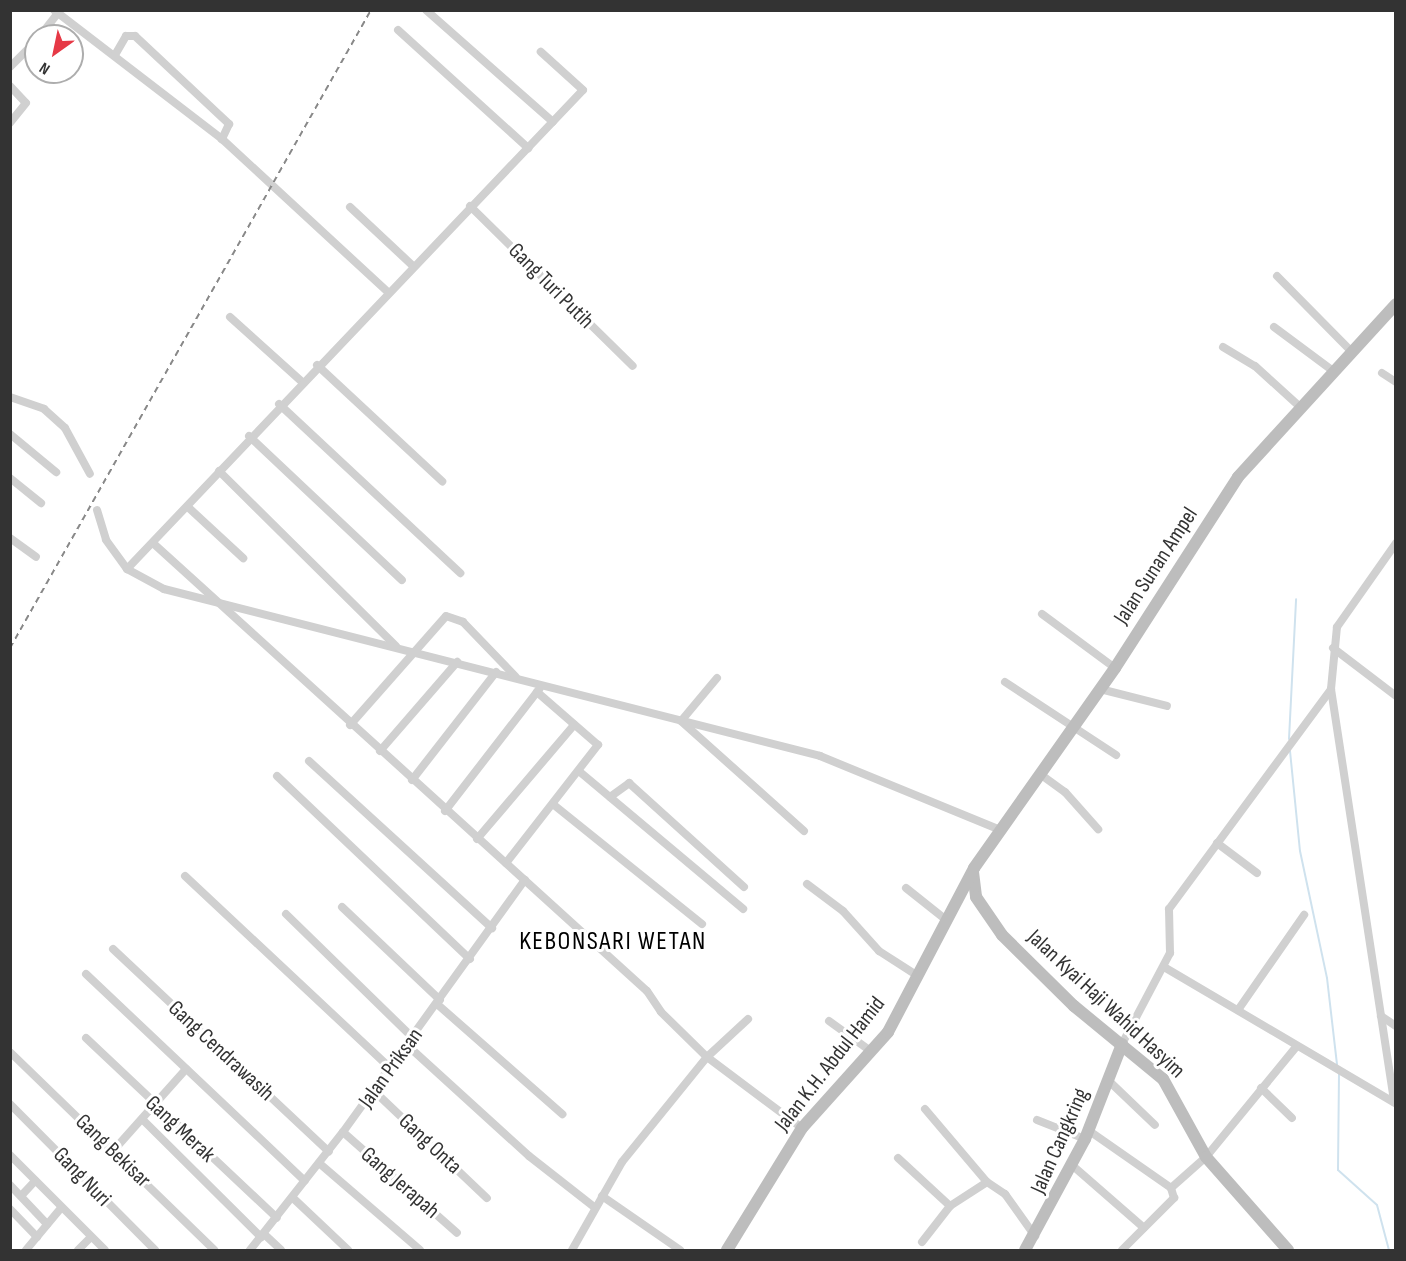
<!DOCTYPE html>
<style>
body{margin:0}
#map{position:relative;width:1406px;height:1261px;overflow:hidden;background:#fff;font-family:"Sofia Sans Condensed",sans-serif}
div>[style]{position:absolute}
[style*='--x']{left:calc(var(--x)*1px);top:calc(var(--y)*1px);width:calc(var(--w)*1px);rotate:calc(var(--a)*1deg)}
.stream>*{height:2px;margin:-1px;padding:0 1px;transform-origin:1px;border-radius:1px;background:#cfe2ee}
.street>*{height:8px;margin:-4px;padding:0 4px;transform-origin:4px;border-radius:4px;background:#d0d0d0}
.secondary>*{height:12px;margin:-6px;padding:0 6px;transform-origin:6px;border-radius:6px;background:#bdbdbd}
.rail>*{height:2px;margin-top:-1px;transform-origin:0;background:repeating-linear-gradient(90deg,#888 0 6px,transparent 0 10.5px)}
span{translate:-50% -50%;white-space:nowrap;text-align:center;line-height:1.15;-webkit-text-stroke:6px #fff;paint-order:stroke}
.street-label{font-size:22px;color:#333}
.quarter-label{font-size:26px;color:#000;letter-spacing:1.5px}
.frame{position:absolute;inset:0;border:12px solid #333;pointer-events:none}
.north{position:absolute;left:24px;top:24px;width:60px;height:60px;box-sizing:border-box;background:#fff;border:2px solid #adadad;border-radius:50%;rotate:213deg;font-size:16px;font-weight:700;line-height:24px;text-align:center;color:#333}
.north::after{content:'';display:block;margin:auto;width:21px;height:27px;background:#e63946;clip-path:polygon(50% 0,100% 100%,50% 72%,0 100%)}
</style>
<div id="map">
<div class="stream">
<i style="--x:1289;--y:739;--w:140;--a:-87.1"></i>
<i style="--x:1290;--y:751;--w:100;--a:84.3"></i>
<i style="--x:1300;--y:851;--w:130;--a:78"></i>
<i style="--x:1327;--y:978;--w:88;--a:83.4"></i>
<i style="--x:1339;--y:1074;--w:96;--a:90.6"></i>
<i style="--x:1338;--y:1170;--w:52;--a:41.9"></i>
<i style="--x:1377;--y:1205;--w:47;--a:75.1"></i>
</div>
<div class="street">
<i style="--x:54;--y:10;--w:212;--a:37.5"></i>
<i style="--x:222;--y:139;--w:224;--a:42.7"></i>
<i style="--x:426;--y:10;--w:169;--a:41.4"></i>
<i style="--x:398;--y:30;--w:176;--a:42.2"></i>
<i style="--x:40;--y:36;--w:29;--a:-52"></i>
<i style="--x:115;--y:55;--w:22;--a:-60"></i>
<i style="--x:126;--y:36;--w:9;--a:0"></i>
<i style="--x:135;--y:36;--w:129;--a:43.1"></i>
<i style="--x:229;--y:124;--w:17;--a:115"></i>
<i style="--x:10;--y:67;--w:37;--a:-45"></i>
<i style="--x:10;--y:86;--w:23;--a:47"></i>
<i style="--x:26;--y:103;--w:26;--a:129"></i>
<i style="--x:470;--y:206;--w:228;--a:44.5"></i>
<i style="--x:350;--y:207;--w:85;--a:43.1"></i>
<i style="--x:1277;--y:276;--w:105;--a:45.4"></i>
<i style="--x:230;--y:317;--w:96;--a:42"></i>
<i style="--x:1274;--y:327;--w:72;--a:36.6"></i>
<i style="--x:1223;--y:347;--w:37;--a:31"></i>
<i style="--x:1255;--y:366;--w:61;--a:42.3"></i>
<i style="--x:317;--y:365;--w:171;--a:42.9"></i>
<i style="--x:1382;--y:373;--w:17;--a:33"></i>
<i style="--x:10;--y:397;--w:36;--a:19"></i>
<i style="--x:44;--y:409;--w:28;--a:42"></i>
<i style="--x:65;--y:428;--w:52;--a:61.5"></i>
<i style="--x:279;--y:404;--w:248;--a:43"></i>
<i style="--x:10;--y:434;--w:60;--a:39.6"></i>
<i style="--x:249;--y:436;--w:210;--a:43.3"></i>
<i style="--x:219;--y:471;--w:249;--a:44.7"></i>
<i style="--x:10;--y:478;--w:40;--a:39"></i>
<i style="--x:189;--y:508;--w:74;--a:42.8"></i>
<i style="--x:97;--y:510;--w:31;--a:73"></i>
<i style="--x:106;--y:540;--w:36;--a:54"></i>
<i style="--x:127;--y:569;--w:42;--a:28.4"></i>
<i style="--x:164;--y:589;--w:677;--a:14.28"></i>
<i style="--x:820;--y:756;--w:195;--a:22.3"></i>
<i style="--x:10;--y:538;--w:32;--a:36"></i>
<i style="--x:154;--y:544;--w:665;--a:42.2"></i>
<i style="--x:647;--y:991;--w:25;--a:56"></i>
<i style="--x:661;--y:1012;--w:64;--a:44.4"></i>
<i style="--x:707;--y:1057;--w:119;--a:36.8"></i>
<i style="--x:127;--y:569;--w:661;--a:-46.41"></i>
<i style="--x:583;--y:90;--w:57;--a:-137.9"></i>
<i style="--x:1042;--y:614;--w:91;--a:36.5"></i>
<i style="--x:1333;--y:648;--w:79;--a:37.3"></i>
<i style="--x:717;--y:678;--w:56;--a:129.9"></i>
<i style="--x:681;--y:721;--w:165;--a:41.8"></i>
<i style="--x:1005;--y:682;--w:133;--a:33.3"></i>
<i style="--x:1100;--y:689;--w:69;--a:14.2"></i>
<i style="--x:1331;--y:689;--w:418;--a:81.3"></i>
<i style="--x:350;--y:725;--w:145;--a:-48.6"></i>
<i style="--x:446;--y:616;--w:18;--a:19"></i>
<i style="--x:463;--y:622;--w:76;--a:46.1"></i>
<i style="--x:380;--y:751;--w:118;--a:-49.1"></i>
<i style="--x:309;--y:761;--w:248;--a:42.4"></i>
<i style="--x:580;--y:772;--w:213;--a:40"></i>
<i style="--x:1040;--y:774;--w:31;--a:36"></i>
<i style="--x:1065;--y:792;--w:50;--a:48.3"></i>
<i style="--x:277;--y:776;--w:266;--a:43.5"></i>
<i style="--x:412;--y:780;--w:137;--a:-52.1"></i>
<i style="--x:610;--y:797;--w:24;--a:-36"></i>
<i style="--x:629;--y:783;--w:155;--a:42.1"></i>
<i style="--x:554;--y:805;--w:190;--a:38.8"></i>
<i style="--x:445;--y:811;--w:155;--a:-52.3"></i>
<i style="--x:477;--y:839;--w:150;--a:-49.6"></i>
<i style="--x:1217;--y:843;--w:50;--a:36.9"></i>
<i style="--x:506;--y:863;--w:150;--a:-52.1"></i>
<i style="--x:598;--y:745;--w:81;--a:-139"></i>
<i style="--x:185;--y:876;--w:281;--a:43.1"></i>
<i style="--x:807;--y:884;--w:45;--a:36.9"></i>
<i style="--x:843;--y:911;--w:54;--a:48"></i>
<i style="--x:879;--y:951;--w:46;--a:32.7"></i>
<i style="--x:906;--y:888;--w:50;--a:38.5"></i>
<i style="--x:342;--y:907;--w:135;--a:43.5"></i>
<i style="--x:286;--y:914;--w:177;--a:44.3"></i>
<i style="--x:113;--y:949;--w:296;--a:43.2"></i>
<i style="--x:1164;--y:967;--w:268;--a:30.5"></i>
<i style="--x:86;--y:974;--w:301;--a:43.4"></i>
<i style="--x:437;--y:1004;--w:167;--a:41.3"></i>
<i style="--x:1238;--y:1010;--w:116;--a:-55.2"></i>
<i style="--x:1381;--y:1016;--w:18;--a:34"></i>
<i style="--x:829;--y:1021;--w:53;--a:35.8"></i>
<i style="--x:86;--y:1038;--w:262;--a:43.3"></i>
<i style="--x:1122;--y:1044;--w:103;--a:-62.2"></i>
<i style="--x:1170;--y:953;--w:44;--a:-91.3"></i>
<i style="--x:1169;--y:909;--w:273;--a:-53.6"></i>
<i style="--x:1331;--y:689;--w:62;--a:-84.5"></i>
<i style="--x:1337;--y:627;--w:103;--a:-54.9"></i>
<i style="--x:407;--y:1045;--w:165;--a:42.3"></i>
<i style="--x:529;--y:1156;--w:83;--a:38.1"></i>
<i style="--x:11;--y:1053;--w:283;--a:44.1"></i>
<i style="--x:1110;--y:1082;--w:62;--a:43.7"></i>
<i style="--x:1261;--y:1088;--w:43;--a:44.1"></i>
<i style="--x:373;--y:1090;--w:157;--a:43.5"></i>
<i style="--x:10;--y:1104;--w:206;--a:45.2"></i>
<i style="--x:925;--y:1109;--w:96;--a:49.7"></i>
<i style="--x:142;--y:1119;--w:168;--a:44.8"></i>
<i style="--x:1037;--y:1120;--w:52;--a:21.6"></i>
<i style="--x:1088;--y:1130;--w:101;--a:34.9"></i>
<i style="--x:1171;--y:1188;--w:47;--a:-41.5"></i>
<i style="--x:1206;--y:1157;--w:142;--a:-50.7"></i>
<i style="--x:343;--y:1132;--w:152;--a:41.5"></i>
<i style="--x:113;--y:1151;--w:110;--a:-48.3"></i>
<i style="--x:10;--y:1155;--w:134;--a:45"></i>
<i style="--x:898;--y:1158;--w:71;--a:42.7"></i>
<i style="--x:319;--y:1163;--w:133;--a:40.7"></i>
<i style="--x:1073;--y:1166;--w:94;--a:41.1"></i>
<i style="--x:10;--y:1185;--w:54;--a:46.5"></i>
<i style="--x:21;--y:1196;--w:21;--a:-47"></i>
<i style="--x:602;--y:1196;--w:95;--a:34.7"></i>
<i style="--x:293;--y:1198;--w:76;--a:43.4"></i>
<i style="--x:10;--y:1209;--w:39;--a:46"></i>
<i style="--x:264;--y:1234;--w:23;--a:43"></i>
<i style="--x:922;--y:1242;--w:46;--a:-52.1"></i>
<i style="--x:950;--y:1206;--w:44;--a:-33"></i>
<i style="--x:987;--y:1182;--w:22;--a:34"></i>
<i style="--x:1005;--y:1194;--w:52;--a:54.5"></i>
<i style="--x:26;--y:1250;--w:55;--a:-50.2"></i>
<i style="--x:78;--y:1250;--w:18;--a:-45"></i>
<i style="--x:250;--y:1250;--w:150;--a:-51.8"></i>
<i style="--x:343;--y:1132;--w:311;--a:-54.2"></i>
<i style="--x:572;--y:1250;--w:101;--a:-60.4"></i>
<i style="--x:622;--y:1162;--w:135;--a:-51"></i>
<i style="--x:707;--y:1057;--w:56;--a:-42.8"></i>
<i style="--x:1122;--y:1250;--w:74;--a:-45"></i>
<i style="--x:1174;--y:1198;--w:10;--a:-107"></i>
</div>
<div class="secondary">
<i style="--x:973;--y:872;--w:25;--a:83"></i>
<i style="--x:976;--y:897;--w:46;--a:55.6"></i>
<i style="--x:1002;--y:935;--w:101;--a:44.6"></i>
<i style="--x:1074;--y:1006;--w:115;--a:39.4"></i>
<i style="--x:1163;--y:1079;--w:89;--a:61.1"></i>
<i style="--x:1206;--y:1157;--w:124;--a:48.6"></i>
<i style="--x:727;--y:1250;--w:143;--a:-58.4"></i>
<i style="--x:802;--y:1128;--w:129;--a:-48.1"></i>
<i style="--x:888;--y:1032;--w:185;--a:-62.3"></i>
<i style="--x:974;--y:868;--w:245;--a:-54.8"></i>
<i style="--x:1115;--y:668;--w:227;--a:-57.2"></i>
<i style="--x:1238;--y:477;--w:234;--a:-47.6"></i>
<i style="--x:1025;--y:1250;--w:126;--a:-61.6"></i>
<i style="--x:1085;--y:1139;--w:102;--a:-68.7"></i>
</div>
<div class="rail">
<i style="--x:10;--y:648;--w:733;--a:-60.5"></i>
</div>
<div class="street-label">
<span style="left:551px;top:286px;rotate:45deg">Gang Turi Putih</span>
<span style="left:1156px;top:566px;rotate:-57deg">Jalan Sunan Ampel</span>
<span style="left:1106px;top:1004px;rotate:43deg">Jalan Kyai Haji Wahid Hasyim</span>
<span style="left:221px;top:1051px;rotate:43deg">Gang Cendrawasih</span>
<span style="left:830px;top:1064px;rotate:-52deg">Jalan K.H. Abdul Hamid</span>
<span style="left:391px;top:1068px;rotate:-54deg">Jalan Priksan</span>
<span style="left:180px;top:1129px;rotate:43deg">Gang Merak</span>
<span style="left:1060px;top:1141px;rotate:-66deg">Jalan Cangkring</span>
<span style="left:430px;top:1144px;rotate:43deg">Gang Onta</span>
<span style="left:113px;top:1151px;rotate:44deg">Gang Bekisar</span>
<span style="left:82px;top:1177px;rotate:46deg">Gang Nuri</span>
<span style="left:400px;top:1183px;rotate:41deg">Gang Jerapah</span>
</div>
<div class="quarter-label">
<span style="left:613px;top:942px">KEBONSARI WETAN</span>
</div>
<div class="frame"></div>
<div class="north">N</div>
</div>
